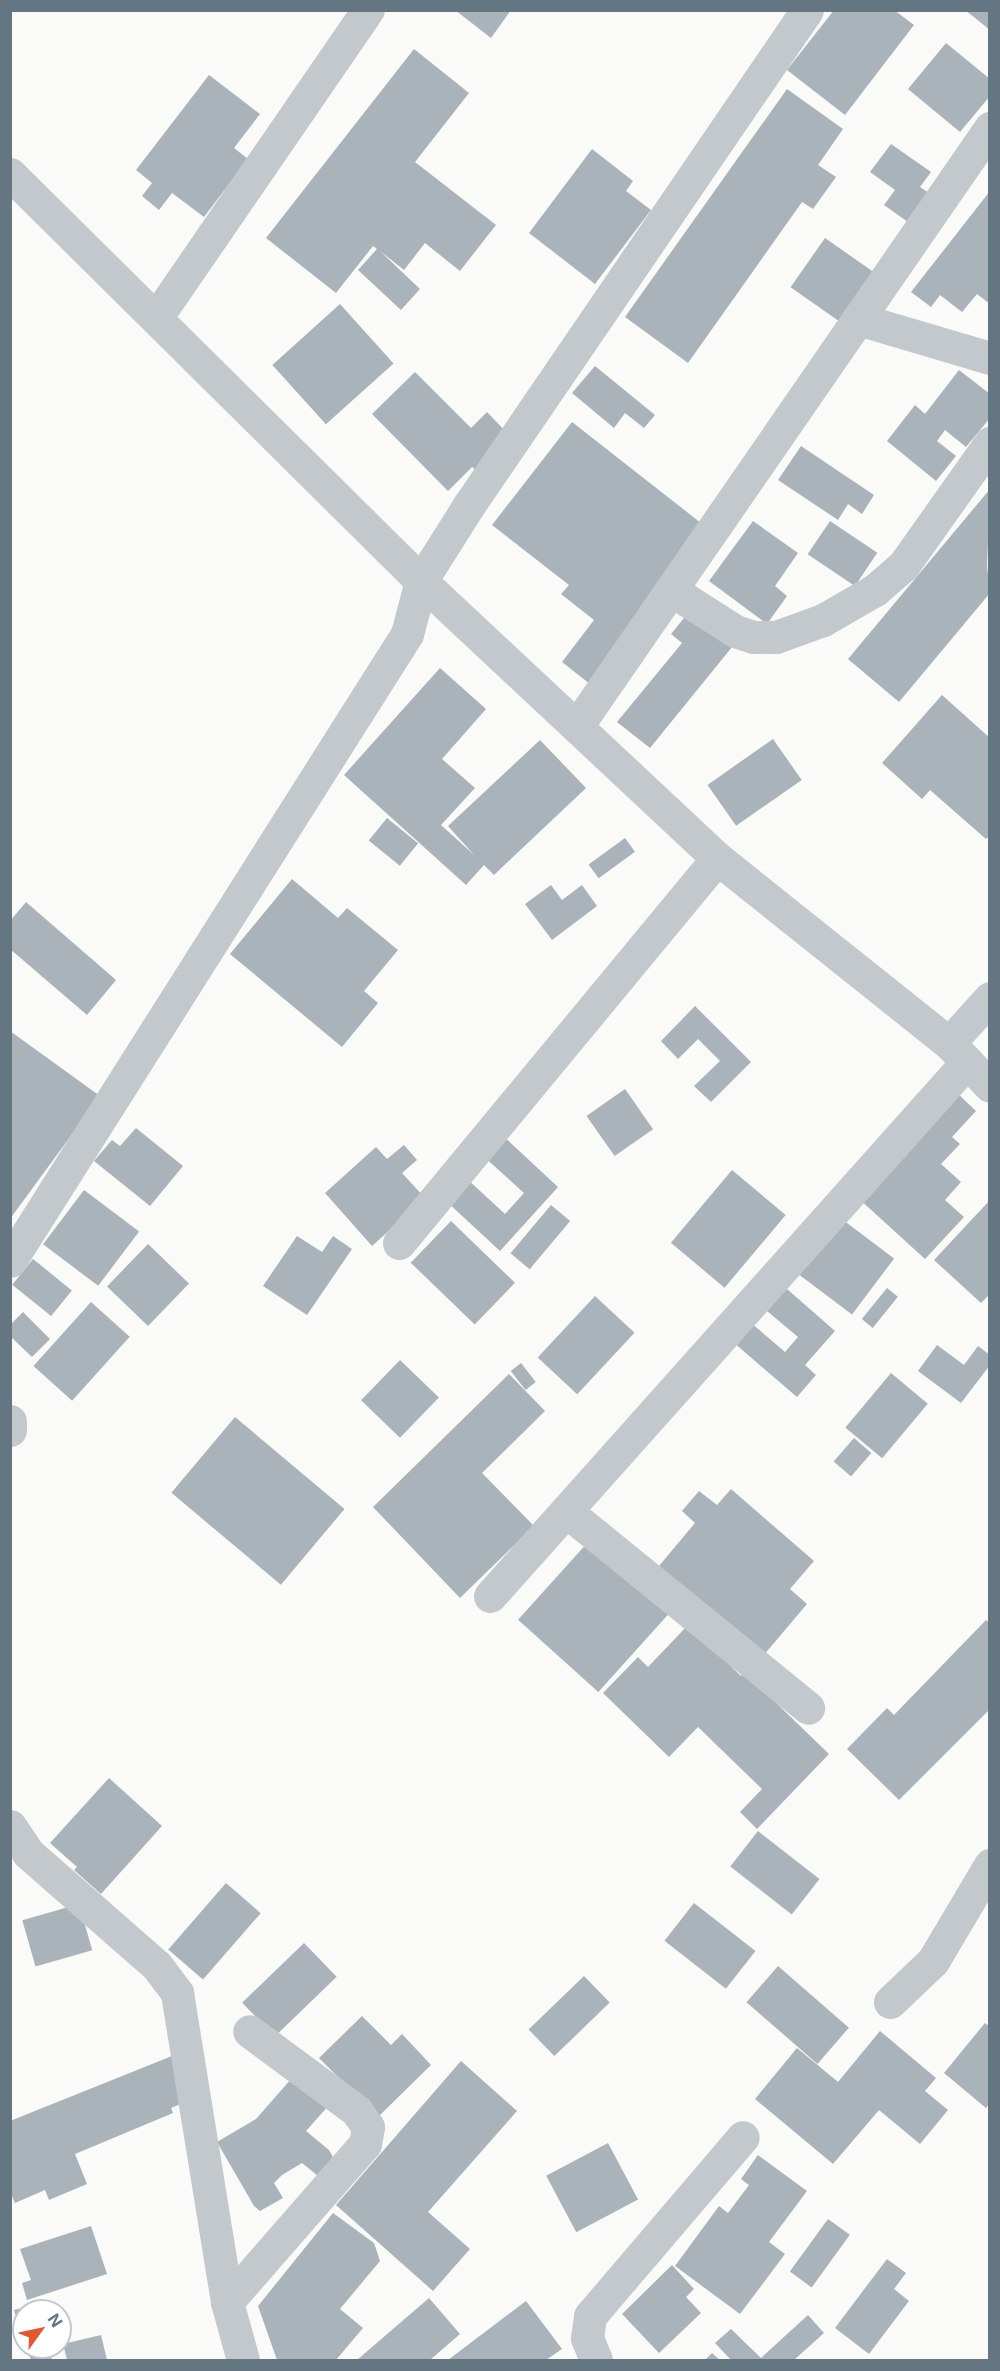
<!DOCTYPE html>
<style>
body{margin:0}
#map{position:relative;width:1000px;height:2371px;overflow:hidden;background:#fafaf8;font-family:Inter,sans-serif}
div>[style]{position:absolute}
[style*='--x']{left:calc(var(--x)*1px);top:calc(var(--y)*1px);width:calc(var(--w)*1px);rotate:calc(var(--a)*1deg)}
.building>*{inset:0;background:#aab3b9;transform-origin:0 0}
.minor>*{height:33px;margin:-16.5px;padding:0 16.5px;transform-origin:16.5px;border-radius:16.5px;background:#c3c8cc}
span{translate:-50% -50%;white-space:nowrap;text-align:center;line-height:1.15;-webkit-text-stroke:6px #fff;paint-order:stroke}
.frame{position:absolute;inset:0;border:12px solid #657683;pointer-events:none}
.north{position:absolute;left:12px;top:2299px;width:60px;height:60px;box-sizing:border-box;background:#fff;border:2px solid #c1c8cd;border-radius:50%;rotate:57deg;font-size:16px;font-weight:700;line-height:24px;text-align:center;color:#657683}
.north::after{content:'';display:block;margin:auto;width:21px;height:27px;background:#e4572e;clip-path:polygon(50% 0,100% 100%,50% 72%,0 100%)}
</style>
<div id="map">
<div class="building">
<i style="clip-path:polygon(455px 10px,511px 10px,491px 38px)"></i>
<i style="clip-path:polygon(834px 10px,894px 10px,914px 25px,845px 115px,787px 70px)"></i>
<i style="clip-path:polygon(965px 10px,990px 10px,990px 30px)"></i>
<i style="clip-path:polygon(946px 43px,990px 79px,990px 96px,960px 132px,908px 89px)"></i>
<i style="clip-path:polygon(414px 49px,469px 93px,415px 162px,496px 225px,460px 271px,425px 243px,404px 270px,380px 251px,420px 289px,401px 310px,358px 270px,377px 249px,373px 246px,336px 293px,266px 238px)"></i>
<i style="clip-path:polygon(209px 75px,260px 114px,234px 148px,248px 159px,204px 217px,172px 193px,159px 210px,142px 196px,152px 183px,136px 170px)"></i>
<i style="clip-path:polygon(787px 89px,843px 129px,818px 165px,836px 177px,813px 209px,802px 202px,688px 363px,625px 317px)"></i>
<i style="clip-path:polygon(891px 144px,931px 172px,920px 187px,936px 198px,915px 227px,884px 205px,895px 190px,870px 172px)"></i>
<i style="clip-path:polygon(592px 149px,633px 181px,626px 191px,651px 210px,595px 284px,529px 233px)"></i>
<i style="clip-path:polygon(990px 191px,990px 304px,977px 294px,962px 312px,940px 295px,931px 307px,911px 292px)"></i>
<i style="left:825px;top:238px;width:68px;height:60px;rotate:35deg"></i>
<i style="left:340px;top:304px;width:80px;height:91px;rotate:48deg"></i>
<i style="clip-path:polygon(595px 366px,655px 415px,644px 428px,625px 413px,614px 428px,572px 393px)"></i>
<i style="clip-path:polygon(959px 370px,990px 394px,990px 418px,966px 447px,945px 430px,937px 441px,956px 456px,936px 481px,887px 441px,915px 405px,925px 414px)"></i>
<i style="clip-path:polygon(415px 372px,471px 428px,487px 412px,512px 438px,478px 472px,472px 467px,448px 491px,372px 414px)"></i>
<i style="clip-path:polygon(572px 422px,715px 534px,595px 688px,562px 662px,594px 620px,561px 594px,569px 585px,492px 525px)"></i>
<i style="clip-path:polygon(801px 446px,874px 495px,862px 514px,848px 504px,838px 520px,778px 480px)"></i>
<i style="clip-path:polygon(990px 489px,987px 566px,990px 593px,899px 702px,848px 659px)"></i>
<i style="clip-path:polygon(753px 521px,798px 553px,775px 586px,787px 596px,767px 624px,709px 581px)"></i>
<i style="left:830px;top:521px;width:57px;height:40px;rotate:34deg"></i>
<i style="clip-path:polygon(698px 601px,741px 636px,650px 748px,617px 722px,682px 643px,671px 634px)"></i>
<i style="clip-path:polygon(440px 668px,486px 709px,442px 759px,475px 788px,441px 825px,474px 855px,448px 826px,540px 740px,586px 788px,494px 875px,484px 865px,466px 885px,344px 775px)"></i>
<i style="clip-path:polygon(942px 695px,990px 738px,990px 836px,986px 839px,930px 790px,922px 799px,882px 763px)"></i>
<i style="left:773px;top:739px;width:50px;height:80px;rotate:55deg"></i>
<i style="left:387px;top:818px;width:40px;height:29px;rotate:39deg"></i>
<i style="left:625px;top:838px;width:17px;height:45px;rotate:54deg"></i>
<i style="clip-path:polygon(292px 879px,338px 918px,347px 908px,398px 950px,364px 991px,378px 1003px,342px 1047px,230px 954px)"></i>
<i style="clip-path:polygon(551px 885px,562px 900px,582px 885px,597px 906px,552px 940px,525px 904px)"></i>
<i style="clip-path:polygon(26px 902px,116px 980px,87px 1015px,10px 949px,10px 921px)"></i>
<i style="clip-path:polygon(695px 1006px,751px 1062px,711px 1102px,694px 1086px,720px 1061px,698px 1039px,678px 1059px,661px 1041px)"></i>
<i style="clip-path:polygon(10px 1031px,100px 1096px,10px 1219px)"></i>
<i style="left:625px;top:1089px;width:49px;height:47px;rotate:55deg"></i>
<i style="clip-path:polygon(955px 1091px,976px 1111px,952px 1137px,960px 1144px,941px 1164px,961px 1182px,945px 1200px,964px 1217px,925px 1259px,857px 1197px)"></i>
<i style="clip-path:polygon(136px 1128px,183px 1166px,150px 1206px,94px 1161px,112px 1140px,120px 1146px)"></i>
<i style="clip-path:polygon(501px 1134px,558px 1187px,500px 1251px,445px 1200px,466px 1178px,505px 1214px,524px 1193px,482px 1155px)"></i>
<i style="clip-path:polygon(404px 1145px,417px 1160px,402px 1173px,425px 1198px,372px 1246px,325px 1193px,376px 1147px,387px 1159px)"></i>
<i style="left:732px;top:1170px;width:70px;height:95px;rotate:40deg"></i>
<i style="left:84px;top:1190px;width:69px;height:68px;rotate:37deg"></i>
<i style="clip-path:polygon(990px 1200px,990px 1294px,981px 1303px,934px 1260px)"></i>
<i style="left:551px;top:1205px;width:25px;height:63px;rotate:40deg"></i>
<i style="left:839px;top:1217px;width:69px;height:70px;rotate:37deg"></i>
<i style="left:451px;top:1221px;width:89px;height:58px;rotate:44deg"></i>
<i style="clip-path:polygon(297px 1236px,322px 1252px,333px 1236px,352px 1249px,307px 1315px,263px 1286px)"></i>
<i style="left:148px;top:1244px;width:57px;height:59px;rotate:44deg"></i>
<i style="left:33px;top:1259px;width:50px;height:33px;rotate:39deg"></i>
<i style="clip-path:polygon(779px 1282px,835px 1331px,805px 1365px,816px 1375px,797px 1397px,733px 1342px,750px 1322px,785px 1352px,798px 1337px,760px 1305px)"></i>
<i style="left:887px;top:1288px;width:14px;height:40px;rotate:39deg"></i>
<i style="left:595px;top:1296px;width:54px;height:84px;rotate:43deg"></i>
<i style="left:91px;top:1302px;width:52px;height:86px;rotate:42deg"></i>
<i style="clip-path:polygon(23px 1312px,50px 1339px,32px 1357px,10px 1336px,10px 1325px)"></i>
<i style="clip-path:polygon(937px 1345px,964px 1365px,978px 1346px,990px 1355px,990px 1365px,961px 1403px,918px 1371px)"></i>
<i style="left:400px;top:1360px;width:54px;height:56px;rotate:44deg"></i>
<i style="left:521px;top:1363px;width:24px;height:13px;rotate:52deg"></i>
<i style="left:891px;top:1373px;width:48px;height:71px;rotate:40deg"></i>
<i style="clip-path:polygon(509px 1374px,545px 1411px,482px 1473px,534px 1526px,460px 1598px,373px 1507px)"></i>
<i style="left:235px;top:1417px;width:143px;height:99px;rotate:40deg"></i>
<i style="left:854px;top:1438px;width:23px;height:31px;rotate:41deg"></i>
<i style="clip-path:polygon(731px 1489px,814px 1561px,790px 1589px,807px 1604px,763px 1656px,659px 1566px,695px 1523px,682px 1511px,699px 1491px,717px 1505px)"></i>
<i style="left:589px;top:1541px;width:108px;height:106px;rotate:42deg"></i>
<i style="clip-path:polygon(986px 1620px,990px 1623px,990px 1712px,988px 1711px,899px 1800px,847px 1749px,887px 1708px,894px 1715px)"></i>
<i style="clip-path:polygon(688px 1625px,741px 1676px,744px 1672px,829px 1754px,757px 1829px,740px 1812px,762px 1789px,698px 1727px,669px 1757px,603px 1693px,638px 1657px,648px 1667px)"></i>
<i style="clip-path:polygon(109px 1778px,162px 1826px,101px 1894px,74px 1870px,77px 1867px,50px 1843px)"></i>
<i style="left:758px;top:1831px;width:78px;height:45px;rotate:38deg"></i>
<i style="left:226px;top:1883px;width:46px;height:88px;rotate:41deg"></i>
<i style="left:694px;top:1903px;width:78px;height:48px;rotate:38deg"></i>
<i style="left:79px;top:1904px;width:48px;height:59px;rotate:74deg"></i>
<i style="left:304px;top:1943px;width:47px;height:86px;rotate:46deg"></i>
<i style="left:778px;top:1966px;width:94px;height:48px;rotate:41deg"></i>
<i style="left:584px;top:1976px;width:37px;height:77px;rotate:46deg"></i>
<i style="clip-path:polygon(362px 2016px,391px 2045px,402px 2034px,431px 2065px,378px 2117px,319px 2058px)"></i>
<i style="clip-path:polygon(985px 2023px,990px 2027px,990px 2103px,986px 2108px,944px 2073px)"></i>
<i style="clip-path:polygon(880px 2031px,936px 2078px,925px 2091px,948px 2110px,920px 2144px,879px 2110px,833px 2164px,755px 2099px,797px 2048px,838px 2082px)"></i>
<i style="clip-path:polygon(172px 2056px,195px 2098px,171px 2108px,173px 2113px,75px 2154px,87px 2184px,49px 2200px,45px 2190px,15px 2203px,10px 2192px,10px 2121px)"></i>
<i style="clip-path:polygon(461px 2061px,517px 2111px,428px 2212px,470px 2249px,433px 2291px,336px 2205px)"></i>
<i style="clip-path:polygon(299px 2070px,330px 2104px,306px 2131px,329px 2150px,333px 2157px,317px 2175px,302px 2163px,282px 2175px,274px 2183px,283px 2198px,260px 2211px,254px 2206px,217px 2142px,256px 2119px)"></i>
<i style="left:608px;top:2143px;width:64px;height:70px;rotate:62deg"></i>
<i style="clip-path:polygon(758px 2155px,807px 2191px,769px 2242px,785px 2254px,740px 2314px,675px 2266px,719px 2206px,728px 2213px,749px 2185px,741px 2179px)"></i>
<i style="clip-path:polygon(333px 2213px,374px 2243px,380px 2261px,340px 2309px,363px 2328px,336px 2360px,277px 2360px,258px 2306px)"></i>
<i style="left:828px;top:2219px;width:27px;height:65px;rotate:36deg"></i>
<i style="clip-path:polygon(91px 2226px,107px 2274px,27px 2300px,22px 2283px,31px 2280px,20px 2249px)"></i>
<i style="clip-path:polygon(887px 2259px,906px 2273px,894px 2289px,909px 2301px,869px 2354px,835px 2328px)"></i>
<i style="clip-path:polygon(672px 2265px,694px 2289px,686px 2297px,701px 2313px,659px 2353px,622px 2314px)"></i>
<i style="clip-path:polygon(429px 2298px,460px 2334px,430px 2360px,357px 2360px)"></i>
<i style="clip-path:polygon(526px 2301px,562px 2349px,546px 2360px,448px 2360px)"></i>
<i style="clip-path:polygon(37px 2304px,40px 2311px,24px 2311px,23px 2343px,14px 2310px)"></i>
<i style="clip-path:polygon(808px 2315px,824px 2333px,794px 2360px,731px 2360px,715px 2343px,731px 2329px,761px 2358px)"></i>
<i style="clip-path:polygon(101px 2335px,107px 2360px,67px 2360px,63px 2344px)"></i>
<i style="clip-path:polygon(45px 2347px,48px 2347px,52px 2360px,31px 2360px,28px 2352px)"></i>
<i style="clip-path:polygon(712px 2353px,720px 2360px,705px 2360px)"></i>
</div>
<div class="minor">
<i style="--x:10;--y:174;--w:578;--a:44.72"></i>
<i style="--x:421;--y:581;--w:405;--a:43.1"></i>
<i style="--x:717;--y:858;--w:297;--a:38.6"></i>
<i style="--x:949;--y:1043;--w:59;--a:46.4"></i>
<i style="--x:156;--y:318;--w:374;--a:-55.5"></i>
<i style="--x:858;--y:319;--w:138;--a:16.5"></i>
<i style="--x:671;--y:590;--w:76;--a:32.6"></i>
<i style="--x:735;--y:631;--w:19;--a:18"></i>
<i style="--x:753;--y:637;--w:23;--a:0"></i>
<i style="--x:776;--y:637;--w:50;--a:-19.9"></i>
<i style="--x:823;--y:620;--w:60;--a:-30"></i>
<i style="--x:875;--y:590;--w:37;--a:-41"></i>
<i style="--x:903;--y:566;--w:151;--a:-54.7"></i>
<i style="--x:577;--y:726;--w:727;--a:-55.37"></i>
<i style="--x:949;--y:1043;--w:61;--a:-47.7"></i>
<i style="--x:399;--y:1243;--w:499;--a:-50.4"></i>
<i style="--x:10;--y:1261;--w:742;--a:-57.66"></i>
<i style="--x:407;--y:634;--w:55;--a:-75.2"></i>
<i style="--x:421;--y:581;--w:90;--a:-57.7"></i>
<i style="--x:469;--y:505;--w:599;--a:-55.67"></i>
<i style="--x:10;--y:1421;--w:9;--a:90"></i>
<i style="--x:566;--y:1511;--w:312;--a:39.1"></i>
<i style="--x:490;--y:1596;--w:716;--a:-48.23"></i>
<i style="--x:10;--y:1826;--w:32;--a:56"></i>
<i style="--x:28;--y:1853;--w:171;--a:41.2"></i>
<i style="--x:157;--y:1966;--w:34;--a:53"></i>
<i style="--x:177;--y:1993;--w:313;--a:80.8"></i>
<i style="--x:227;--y:2302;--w:60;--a:74.6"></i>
<i style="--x:890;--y:2002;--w:59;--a:-43.6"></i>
<i style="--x:933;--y:1961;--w:112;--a:-59.3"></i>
<i style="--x:227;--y:2302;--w:210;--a:-48.9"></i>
<i style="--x:365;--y:2144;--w:17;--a:-80"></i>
<i style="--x:368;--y:2127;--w:19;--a:-125"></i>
<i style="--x:357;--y:2111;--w:134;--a:-143.5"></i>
<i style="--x:596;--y:2360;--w:24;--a:-112"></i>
<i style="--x:587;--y:2338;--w:22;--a:-82"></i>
<i style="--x:590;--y:2316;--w:235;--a:-49.5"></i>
</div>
<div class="frame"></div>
<div class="north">N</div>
</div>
